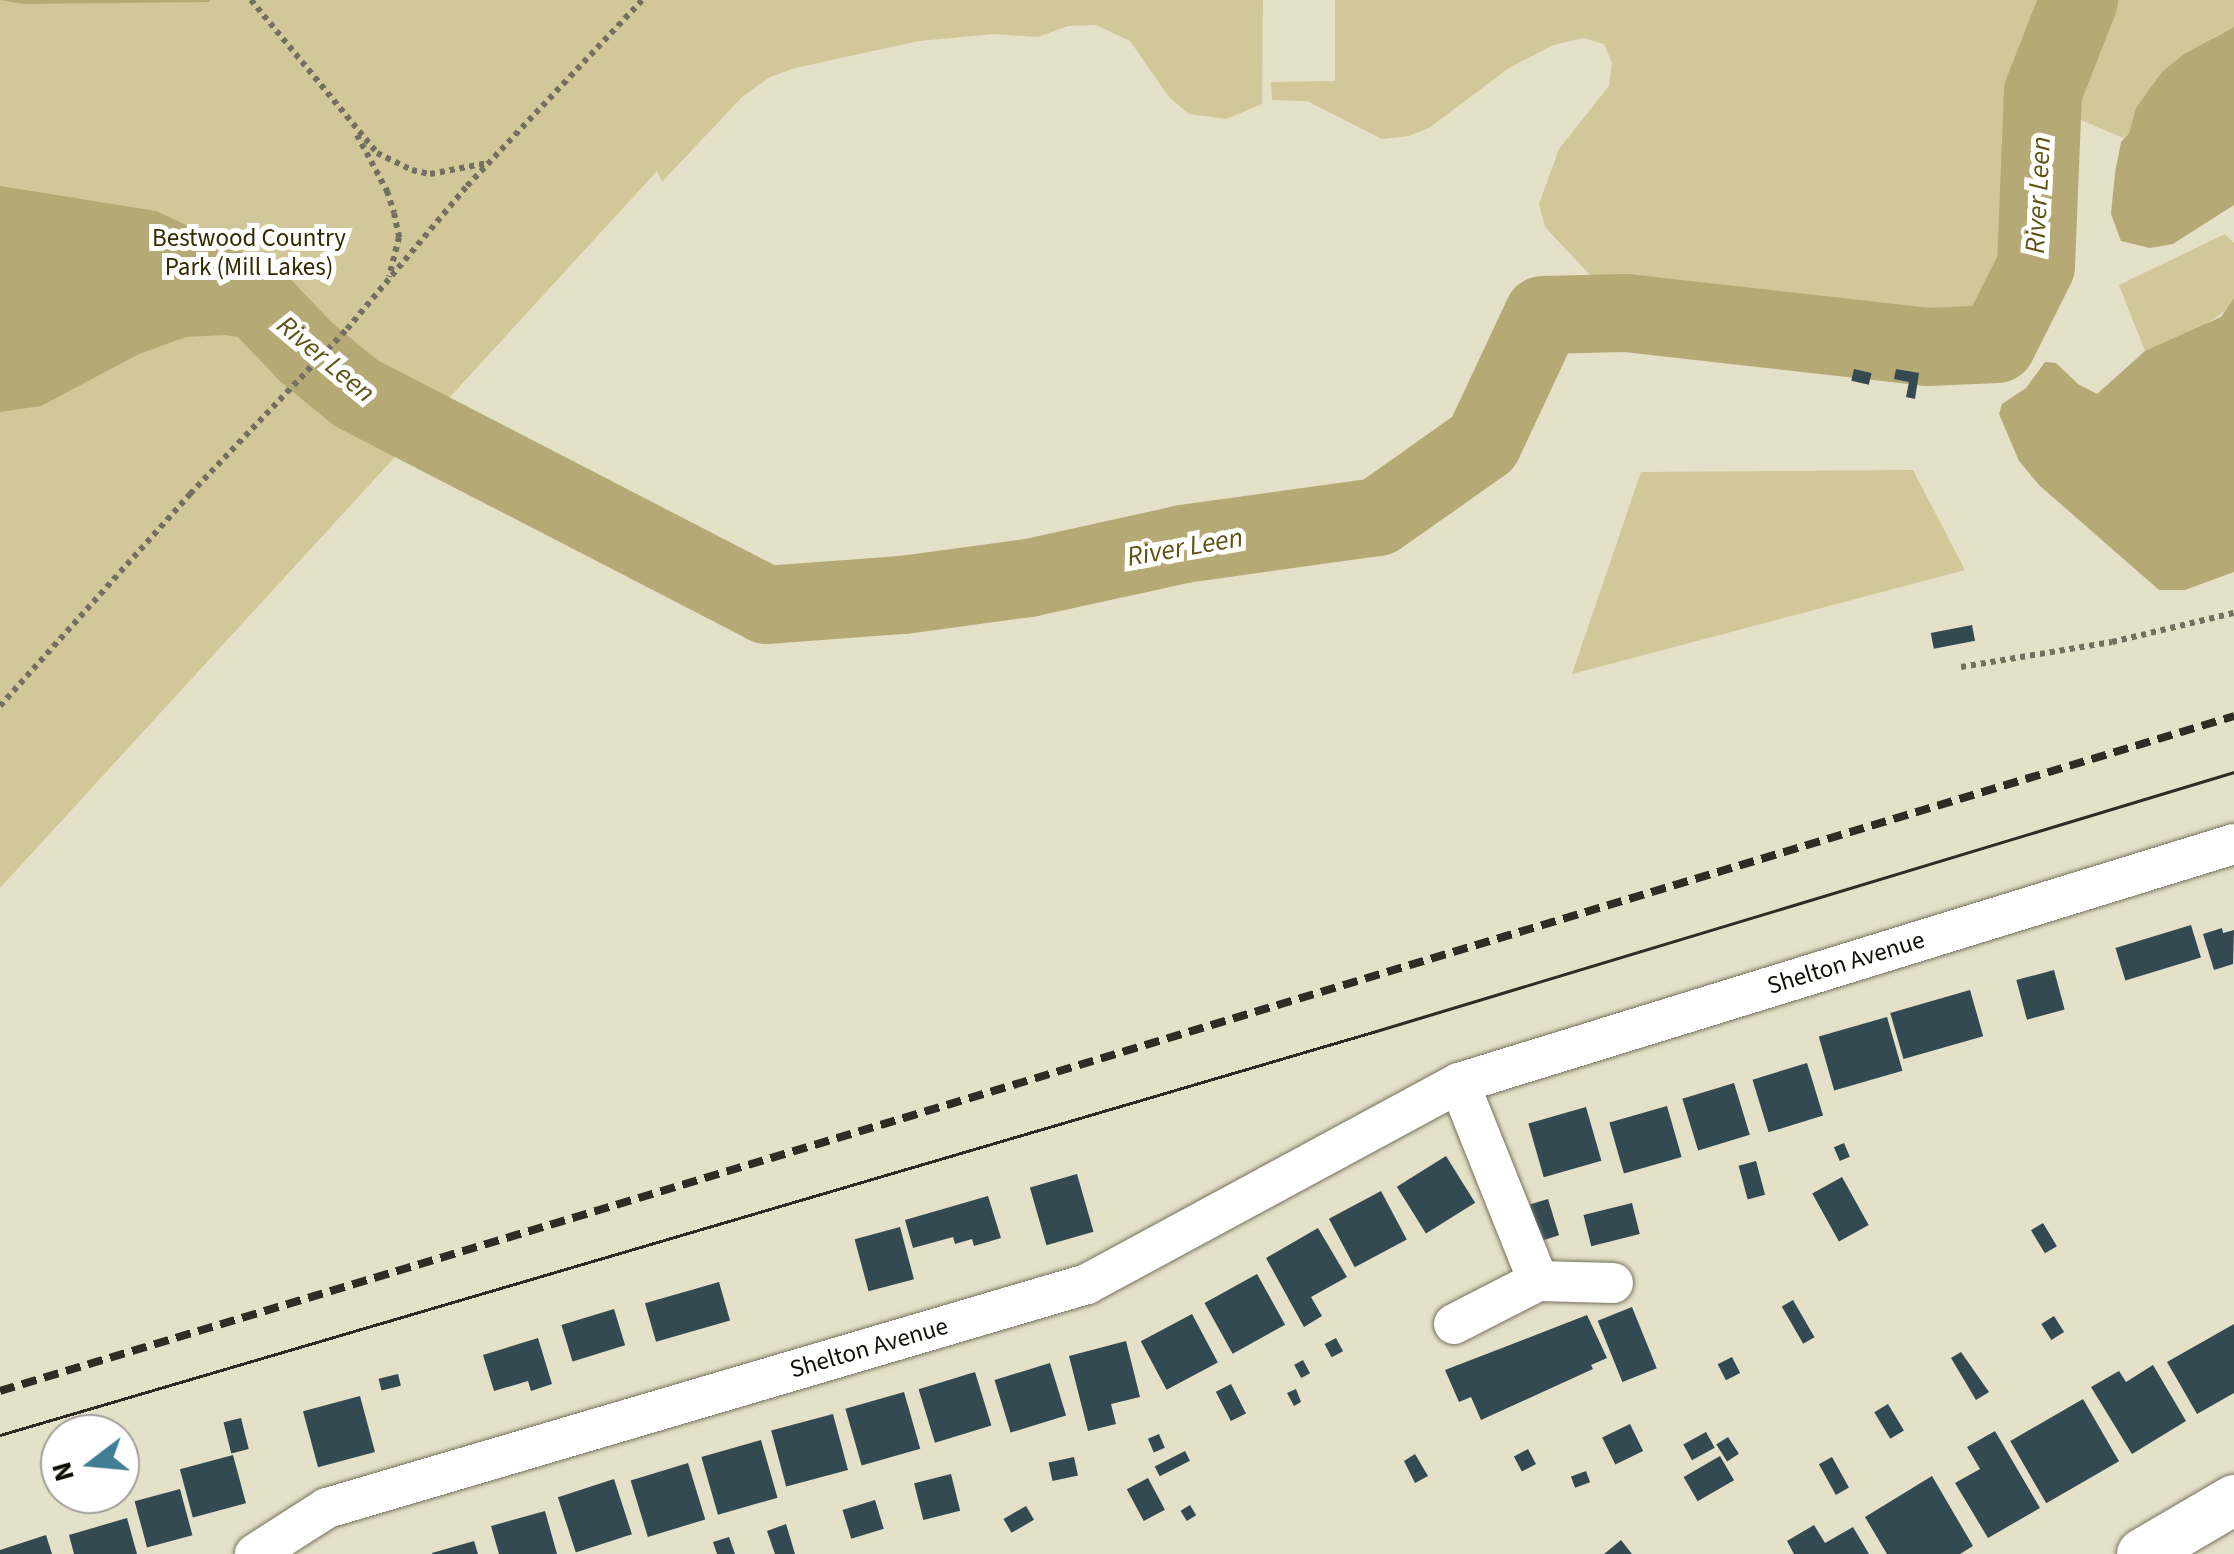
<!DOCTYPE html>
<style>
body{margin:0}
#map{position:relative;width:2234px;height:1554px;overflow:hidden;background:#e5e0c8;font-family:"Source Sans 3",sans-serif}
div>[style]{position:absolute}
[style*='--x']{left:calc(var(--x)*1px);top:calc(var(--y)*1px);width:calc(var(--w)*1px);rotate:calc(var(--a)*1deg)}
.green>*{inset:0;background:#d1c799}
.water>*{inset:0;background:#b5a975}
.river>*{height:78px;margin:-39px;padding:0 39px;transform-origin:39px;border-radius:39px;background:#b5a975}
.building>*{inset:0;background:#334a53;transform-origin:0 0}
.path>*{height:6px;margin-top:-3px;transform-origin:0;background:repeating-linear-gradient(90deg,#737061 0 5px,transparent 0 10px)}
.roads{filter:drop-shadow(0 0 2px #75715c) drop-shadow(0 0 2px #75715c)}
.minor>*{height:40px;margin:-20px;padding:0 20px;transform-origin:20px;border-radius:20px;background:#fff}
.tertiary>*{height:50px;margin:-25px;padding:0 25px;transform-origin:25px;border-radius:25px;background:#fff}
.tram>*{height:2.5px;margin:-1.25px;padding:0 1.25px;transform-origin:1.25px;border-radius:1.25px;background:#2f2d23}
.rail>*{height:8px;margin-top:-4px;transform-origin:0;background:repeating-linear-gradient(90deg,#2f2d23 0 15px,transparent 0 23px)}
span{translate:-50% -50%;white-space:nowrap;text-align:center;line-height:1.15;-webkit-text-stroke:10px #fff;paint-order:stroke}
.park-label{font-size:25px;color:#342a00}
.street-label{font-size:25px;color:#0f0d06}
.water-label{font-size:28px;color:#5f5214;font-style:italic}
.north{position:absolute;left:40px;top:1414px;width:100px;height:100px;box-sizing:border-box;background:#fff;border:2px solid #9f9e9b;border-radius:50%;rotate:254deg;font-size:28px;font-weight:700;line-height:40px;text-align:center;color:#0f0d06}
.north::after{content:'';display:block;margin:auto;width:35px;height:45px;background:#407e94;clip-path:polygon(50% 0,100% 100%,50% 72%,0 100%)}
</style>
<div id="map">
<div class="green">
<i style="clip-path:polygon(0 0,1263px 0,1262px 104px,1226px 119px,1189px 114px,1169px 97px,1130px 41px,1096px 25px,1068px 26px,1038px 37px,994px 34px,919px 41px,795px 68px,770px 77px,742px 97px,662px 182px,657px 171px,0 888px)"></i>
<i style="clip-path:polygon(1335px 0,2077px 0,2069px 46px,2034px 138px,2039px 210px,2033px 256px,2003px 313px,1984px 326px,1967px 328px,1929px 329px,1608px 294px,1545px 227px,1539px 204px,1559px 149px,1609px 86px,1612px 63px,1604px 44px,1584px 38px,1553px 45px,1509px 68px,1429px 128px,1409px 136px,1382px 139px,1307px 101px,1272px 100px,1271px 82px,1335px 81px)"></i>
<i style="clip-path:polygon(2096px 0,2234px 0,2234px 27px,2214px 37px,2136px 108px,2129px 133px,2123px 138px,2067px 114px,2096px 38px)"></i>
<i style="clip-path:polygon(2225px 234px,2234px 243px,2234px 298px,2228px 309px,2193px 333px,2145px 351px,2119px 285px)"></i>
<i style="clip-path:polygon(1913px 470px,1965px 570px,1572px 674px,1641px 472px)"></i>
</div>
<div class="water">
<i style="clip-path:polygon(0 0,210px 0,210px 2px,24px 4px)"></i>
<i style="clip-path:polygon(2234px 27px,2234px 205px,2173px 244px,2150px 248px,2121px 241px,2111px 214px,2115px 173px,2121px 142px,2129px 133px,2136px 108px,2162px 72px,2184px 54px)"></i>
<i style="clip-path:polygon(0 186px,156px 211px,240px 250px,326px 323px,286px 375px,261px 347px,247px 339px,226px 335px,186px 337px,139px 354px,41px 406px,0 412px)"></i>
<i style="clip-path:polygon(2234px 298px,2234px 572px,2185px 590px,2159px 590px,2039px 485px,2019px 461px,1999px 414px,2002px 404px,2026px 388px,2045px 362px,2056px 363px,2078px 384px,2097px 394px,2145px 351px,2221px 317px)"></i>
</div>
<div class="river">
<i style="--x:226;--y:293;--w:22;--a:-5"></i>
<i style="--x:248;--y:291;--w:84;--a:46.4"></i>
<i style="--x:306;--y:352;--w:65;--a:39.4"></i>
<i style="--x:356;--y:393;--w:462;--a:27.3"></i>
<i style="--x:766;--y:605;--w:137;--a:-4.2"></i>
<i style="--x:903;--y:595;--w:127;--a:-7.7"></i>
<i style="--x:1029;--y:578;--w:158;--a:-12.4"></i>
<i style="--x:1183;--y:544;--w:197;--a:-7.9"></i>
<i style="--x:1378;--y:517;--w:128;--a:-35.2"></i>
<i style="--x:1483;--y:443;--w:141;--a:-64.9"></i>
<i style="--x:1543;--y:315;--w:83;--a:-1.4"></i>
<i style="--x:1626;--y:313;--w:304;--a:6.4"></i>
<i style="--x:1928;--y:347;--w:69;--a:-2.5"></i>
<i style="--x:1997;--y:344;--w:87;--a:-63.4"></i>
<i style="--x:2036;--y:266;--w:174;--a:-87.7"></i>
<i style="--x:2043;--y:92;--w:99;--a:-68.6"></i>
</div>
<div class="building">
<i style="left:1854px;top:369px;width:18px;height:12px;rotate:13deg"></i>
<i style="clip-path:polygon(1896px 369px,1919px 373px,1915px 399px,1906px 397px,1909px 382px,1894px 379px)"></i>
<i style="left:1972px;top:625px;width:16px;height:42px;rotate:79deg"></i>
<i style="left:2191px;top:925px;width:34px;height:79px;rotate:73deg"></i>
<i style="clip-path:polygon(2222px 928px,2223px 933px,2234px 930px,2233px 964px,2214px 970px,2203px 934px)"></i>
<i style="left:2054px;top:970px;width:41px;height:39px;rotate:75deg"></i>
<i style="left:1970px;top:990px;width:48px;height:83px;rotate:74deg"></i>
<i style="left:1887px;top:1017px;width:56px;height:71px;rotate:74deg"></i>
<i style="left:1807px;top:1063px;width:55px;height:57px;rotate:73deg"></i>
<i style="left:1734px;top:1083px;width:54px;height:54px;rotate:73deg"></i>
<i style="left:1667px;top:1106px;width:53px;height:60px;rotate:74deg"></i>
<i style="left:1586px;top:1107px;width:56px;height:60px;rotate:74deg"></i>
<i style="left:1844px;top:1143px;width:15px;height:11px;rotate:67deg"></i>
<i style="left:1446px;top:1156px;width:55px;height:58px;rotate:58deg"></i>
<i style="left:1756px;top:1161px;width:35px;height:18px;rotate:75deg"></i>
<i style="left:1077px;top:1174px;width:60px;height:49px;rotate:74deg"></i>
<i style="left:1842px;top:1177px;width:55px;height:34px;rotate:61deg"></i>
<i style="left:1381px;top:1191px;width:55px;height:59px;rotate:62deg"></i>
<i style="clip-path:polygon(988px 1196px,1001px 1238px,974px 1246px,972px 1239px,955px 1244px,953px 1237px,913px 1248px,905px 1220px)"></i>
<i style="left:1548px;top:1199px;width:38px;height:19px;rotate:73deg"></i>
<i style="left:1632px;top:1203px;width:32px;height:50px;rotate:76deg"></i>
<i style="left:2043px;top:1223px;width:27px;height:14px;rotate:59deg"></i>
<i style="left:900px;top:1227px;width:54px;height:47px;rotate:75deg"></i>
<i style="clip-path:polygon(1318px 1228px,1347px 1277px,1311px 1297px,1322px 1316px,1304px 1327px,1266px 1258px)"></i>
<i style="left:1257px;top:1274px;width:58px;height:60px;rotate:61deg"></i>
<i style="left:719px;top:1282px;width:40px;height:77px;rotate:74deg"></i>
<i style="left:1793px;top:1300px;width:43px;height:13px;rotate:60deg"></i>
<i style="left:1632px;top:1307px;width:66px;height:37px;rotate:68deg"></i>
<i style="left:614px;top:1309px;width:38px;height:55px;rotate:73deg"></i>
<i style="left:1192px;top:1314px;width:55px;height:58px;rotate:62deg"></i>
<i style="clip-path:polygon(1587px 1315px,1607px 1358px,1591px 1365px,1593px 1369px,1481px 1420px,1471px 1397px,1459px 1402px,1445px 1370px)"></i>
<i style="left:2054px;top:1316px;width:19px;height:15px;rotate:58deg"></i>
<i style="clip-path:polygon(2234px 1324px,2234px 1393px,2197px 1414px,2167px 1362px)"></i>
<i style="clip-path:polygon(538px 1338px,552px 1384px,531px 1391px,528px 1381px,494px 1391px,483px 1355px)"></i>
<i style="left:1336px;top:1338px;width:15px;height:13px;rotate:62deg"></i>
<i style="clip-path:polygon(1126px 1341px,1140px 1397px,1111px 1404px,1116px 1424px,1088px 1431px,1069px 1356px)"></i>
<i style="clip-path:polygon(1961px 1352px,1989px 1392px,1976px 1400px,1951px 1358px)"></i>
<i style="left:1732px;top:1357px;width:18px;height:16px;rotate:63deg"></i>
<i style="left:1303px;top:1360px;width:15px;height:10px;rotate:62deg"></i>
<i style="left:1050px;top:1363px;width:55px;height:58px;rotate:73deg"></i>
<i style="clip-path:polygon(2153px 1365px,2186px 1421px,2132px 1454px,2091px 1387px,2119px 1371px,2126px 1382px)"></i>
<i style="left:975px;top:1372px;width:56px;height:59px;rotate:73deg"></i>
<i style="left:398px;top:1374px;width:12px;height:20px;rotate:76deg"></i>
<i style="left:1231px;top:1384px;width:33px;height:17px;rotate:63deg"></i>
<i style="clip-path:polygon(1296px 1389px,1301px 1402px,1294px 1406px,1287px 1393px)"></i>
<i style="left:904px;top:1392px;width:59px;height:61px;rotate:74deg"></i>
<i style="left:360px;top:1396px;width:58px;height:59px;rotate:75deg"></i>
<i style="left:2083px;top:1399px;width:72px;height:84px;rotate:60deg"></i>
<i style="left:1888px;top:1404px;width:31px;height:16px;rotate:59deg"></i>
<i style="left:833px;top:1414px;width:58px;height:64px;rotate:75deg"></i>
<i style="left:241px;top:1418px;width:32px;height:18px;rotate:76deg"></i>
<i style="left:1630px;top:1424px;width:30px;height:31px;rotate:64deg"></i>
<i style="clip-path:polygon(1995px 1431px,2040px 1508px,1988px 1538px,1955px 1483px,1980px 1469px,1967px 1447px)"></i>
<i style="left:1706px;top:1432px;width:18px;height:26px;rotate:61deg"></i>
<i style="left:1159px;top:1434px;width:15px;height:12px;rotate:67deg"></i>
<i style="left:1728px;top:1437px;width:20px;height:14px;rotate:57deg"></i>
<i style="left:761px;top:1440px;width:60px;height:62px;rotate:74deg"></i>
<i style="left:1528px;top:1449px;width:17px;height:16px;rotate:62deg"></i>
<i style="left:1185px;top:1451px;width:11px;height:34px;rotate:63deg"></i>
<i style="clip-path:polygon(1415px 1454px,1428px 1476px,1415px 1483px,1404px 1461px)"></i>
<i style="left:233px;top:1455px;width:50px;height:55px;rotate:75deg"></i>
<i style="left:1720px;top:1456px;width:28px;height:42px;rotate:60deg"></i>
<i style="left:1074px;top:1457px;width:19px;height:26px;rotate:78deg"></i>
<i style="left:1832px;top:1457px;width:35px;height:15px;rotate:61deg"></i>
<i style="left:688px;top:1463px;width:59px;height:60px;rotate:73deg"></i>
<i style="left:1586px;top:1471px;width:12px;height:16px;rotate:70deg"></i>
<i style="clip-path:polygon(120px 1474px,128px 1495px,109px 1501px,108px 1494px,120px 1494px)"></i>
<i style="left:951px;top:1474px;width:38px;height:38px;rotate:76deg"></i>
<i style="clip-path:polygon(1932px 1476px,1973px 1546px,1960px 1554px,1887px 1554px,1865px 1517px)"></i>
<i style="left:1148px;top:1478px;width:36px;height:24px;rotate:62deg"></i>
<i style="left:614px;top:1479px;width:58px;height:59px;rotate:72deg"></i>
<i style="left:180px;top:1489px;width:48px;height:47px;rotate:75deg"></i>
<i style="left:875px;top:1500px;width:30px;height:34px;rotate:73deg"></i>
<i style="left:1190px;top:1505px;width:12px;height:11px;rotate:59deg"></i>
<i style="left:1026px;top:1506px;width:16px;height:26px;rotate:60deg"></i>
<i style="clip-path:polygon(545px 1511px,557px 1554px,499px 1554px,491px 1526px)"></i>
<i style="clip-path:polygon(127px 1518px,137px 1554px,74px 1554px,69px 1535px)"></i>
<i style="clip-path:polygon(786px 1524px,795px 1554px,775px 1554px,767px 1531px)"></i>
<i style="clip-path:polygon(1814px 1525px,1825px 1543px,1853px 1527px,1869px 1554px,1794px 1554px,1787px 1541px)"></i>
<i style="clip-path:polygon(46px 1535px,52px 1554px,0 1554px,0 1550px)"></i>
<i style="clip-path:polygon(729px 1537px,735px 1554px,717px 1554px,713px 1542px)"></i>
<i style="clip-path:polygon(1621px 1540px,1632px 1554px,1604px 1554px)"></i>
<i style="clip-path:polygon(474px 1541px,478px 1554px,432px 1554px,432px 1553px)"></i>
</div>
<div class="path">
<i style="--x:251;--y:0;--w:198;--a:50.5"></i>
<i style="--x:377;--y:153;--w:39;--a:26"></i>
<i style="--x:412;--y:170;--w:18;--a:13"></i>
<i style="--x:430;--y:174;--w:59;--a:-10.7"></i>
<i style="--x:357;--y:135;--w:64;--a:61.8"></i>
<i style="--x:387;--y:191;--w:23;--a:72"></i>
<i style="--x:394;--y:213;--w:25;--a:78"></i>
<i style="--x:399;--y:237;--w:41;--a:104"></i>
<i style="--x:1961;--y:667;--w:153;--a:-9.4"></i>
<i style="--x:2112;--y:642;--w:125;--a:-13.4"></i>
<i style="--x:0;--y:706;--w:285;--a:-48.1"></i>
<i style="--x:190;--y:494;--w:228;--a:-46.4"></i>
<i style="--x:347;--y:329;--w:187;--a:-50"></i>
<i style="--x:467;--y:186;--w:255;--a:-46.7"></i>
</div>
<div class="roads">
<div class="minor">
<i style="--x:1459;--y:1083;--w:213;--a:68.2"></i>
<i style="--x:1454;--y:1324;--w:94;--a:-27.1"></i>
<i style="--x:1538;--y:1281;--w:75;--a:1.5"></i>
<i style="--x:255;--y:1554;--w:85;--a:-32.6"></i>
<i style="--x:327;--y:1508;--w:792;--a:-16.42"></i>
<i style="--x:1087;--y:1284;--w:423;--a:-28.4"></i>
<i style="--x:1459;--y:1083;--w:811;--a:-17.14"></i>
</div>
<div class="tertiary">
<i style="--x:2142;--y:1554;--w:107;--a:-30.4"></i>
</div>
</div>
<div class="tram">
<i style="--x:0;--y:1435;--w:1431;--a:-16.36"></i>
<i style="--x:1373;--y:1032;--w:899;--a:-16.8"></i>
</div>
<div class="rail">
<i style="--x:0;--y:1391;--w:2334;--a:-16.81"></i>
</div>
<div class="park-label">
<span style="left:249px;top:253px">Bestwood Country<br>Park (Mill Lakes)</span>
</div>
<div class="street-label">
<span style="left:1846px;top:963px;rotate:-17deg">Shelton Avenue</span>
<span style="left:869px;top:1348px;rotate:-16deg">Shelton Avenue</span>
</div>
<div class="water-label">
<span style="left:2038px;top:195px;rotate:-87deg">River Leen</span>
<span style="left:326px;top:359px;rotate:40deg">River Leen</span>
<span style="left:1185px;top:547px;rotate:-10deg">River Leen</span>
</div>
<div class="north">N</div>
</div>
